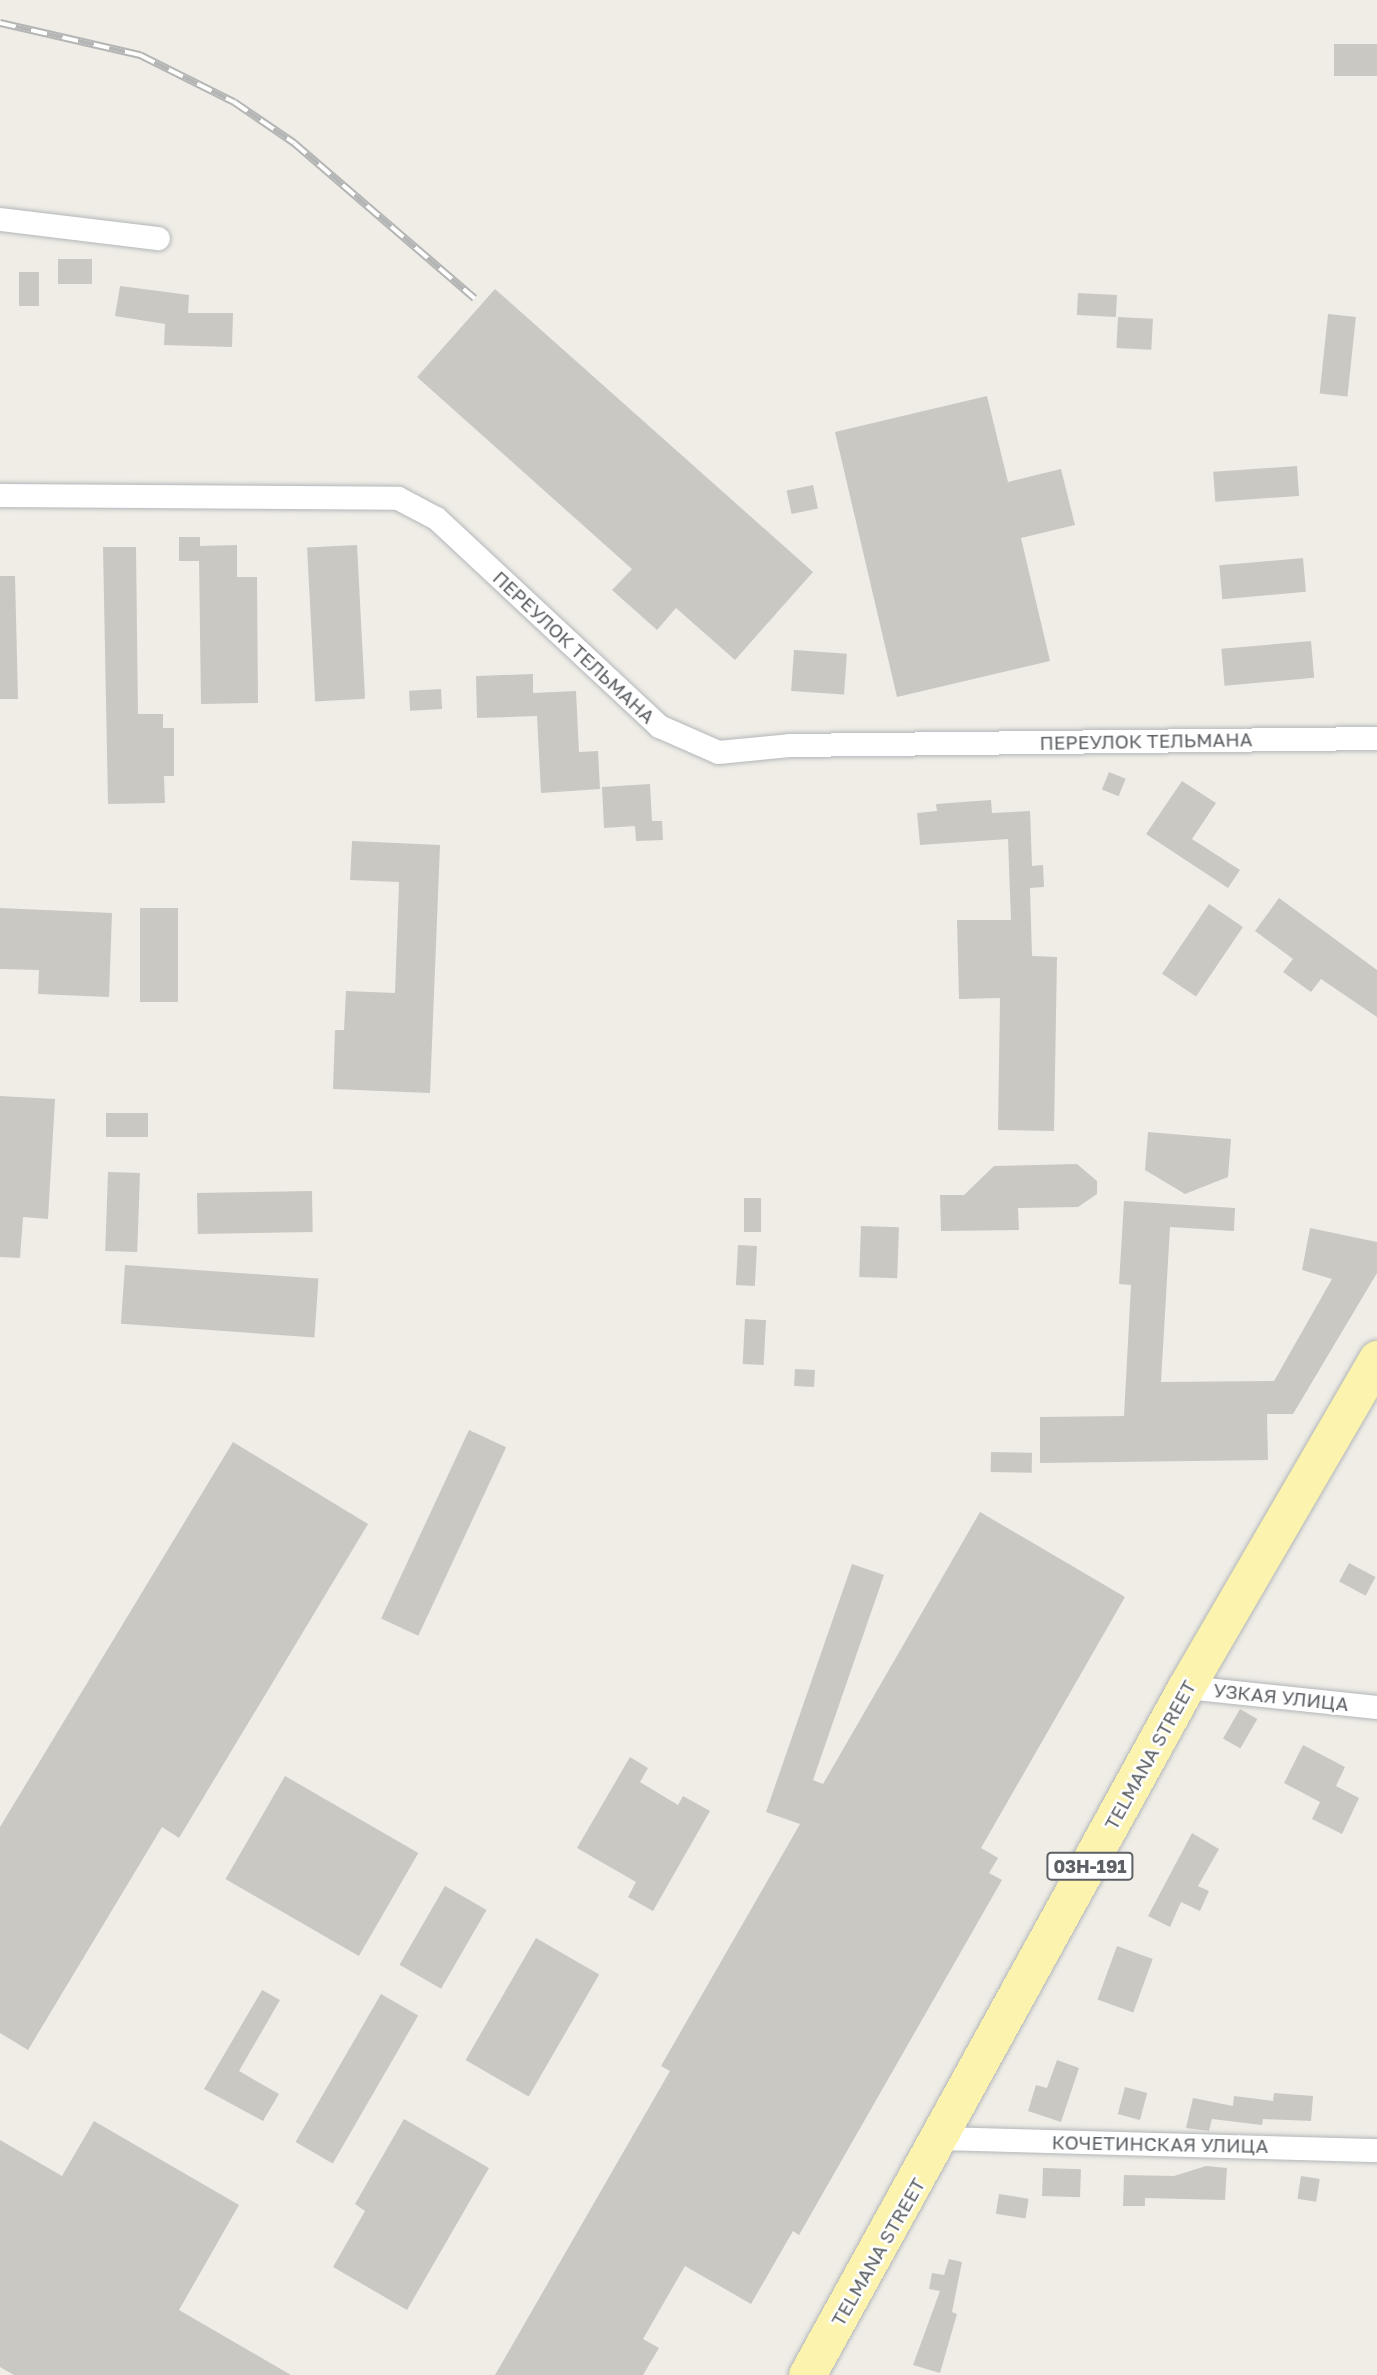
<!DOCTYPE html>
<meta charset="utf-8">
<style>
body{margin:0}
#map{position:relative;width:1377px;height:2375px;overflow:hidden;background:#efede6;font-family:"Golos Text",sans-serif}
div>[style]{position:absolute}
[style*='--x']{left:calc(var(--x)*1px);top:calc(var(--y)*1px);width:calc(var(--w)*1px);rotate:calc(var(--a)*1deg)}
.building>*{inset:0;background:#cac8c2;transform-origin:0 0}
.roads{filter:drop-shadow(0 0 2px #b3b6ba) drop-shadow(0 0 2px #b3b6ba)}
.street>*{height:23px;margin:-11.5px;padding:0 11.5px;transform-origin:11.5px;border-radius:11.5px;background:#fff}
.primary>*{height:37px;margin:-18.5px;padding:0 18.5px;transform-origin:18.5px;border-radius:18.5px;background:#fbf3ae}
.rail>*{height:8px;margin-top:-4px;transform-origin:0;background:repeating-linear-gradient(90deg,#fff 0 16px,#b4b5b5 0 32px);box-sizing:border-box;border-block:2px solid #b4b5b5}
span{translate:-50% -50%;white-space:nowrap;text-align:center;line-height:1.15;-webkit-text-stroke:5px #fff;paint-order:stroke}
.shield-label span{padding:2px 5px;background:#fff;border:2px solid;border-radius:5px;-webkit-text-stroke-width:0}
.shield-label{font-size:18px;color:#5d6165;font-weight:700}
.street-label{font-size:19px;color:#5d6165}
</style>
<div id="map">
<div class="building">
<i style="left:1377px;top:44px;width:32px;height:43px;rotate:90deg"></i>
<i style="left:58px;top:259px;width:34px;height:25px"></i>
<i style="left:19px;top:272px;width:20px;height:34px"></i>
<i style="clip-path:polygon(120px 286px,189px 295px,188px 313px,233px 313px,232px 347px,164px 345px,165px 324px,115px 316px)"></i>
<i style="clip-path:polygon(495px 289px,813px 572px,735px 660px,676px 608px,657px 630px,612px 590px,632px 569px,417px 377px)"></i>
<i style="left:1078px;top:293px;width:39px;height:22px;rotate:3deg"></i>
<i style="left:1328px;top:314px;width:28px;height:80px;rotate:6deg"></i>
<i style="left:1118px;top:317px;width:35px;height:31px;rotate:3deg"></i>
<i style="clip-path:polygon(987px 396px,1008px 482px,1061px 469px,1075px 525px,1021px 538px,1050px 661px,897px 697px,835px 432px)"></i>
<i style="left:1297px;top:466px;width:30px;height:84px;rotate:86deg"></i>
<i style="left:813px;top:485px;width:24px;height:27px;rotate:78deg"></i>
<i style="clip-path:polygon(179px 537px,200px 537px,200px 546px,237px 545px,237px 577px,257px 577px,258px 703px,201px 704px,199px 561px,179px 561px)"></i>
<i style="left:357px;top:545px;width:154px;height:50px;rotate:87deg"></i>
<i style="clip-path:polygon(103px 547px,136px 547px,138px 714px,163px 714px,163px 728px,174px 728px,174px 776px,164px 776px,165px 803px,108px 804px)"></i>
<i style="left:1303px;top:558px;width:34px;height:84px;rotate:85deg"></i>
<i style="clip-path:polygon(0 576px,15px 576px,18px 699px,0 699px)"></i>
<i style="left:1311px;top:641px;width:37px;height:90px;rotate:85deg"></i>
<i style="left:794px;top:650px;width:53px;height:41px;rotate:4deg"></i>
<i style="clip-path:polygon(533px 674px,533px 693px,576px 691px,579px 752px,598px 751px,600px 789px,541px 793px,537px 716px,477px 718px,476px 676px)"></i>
<i style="left:441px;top:689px;width:20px;height:32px;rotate:87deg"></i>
<i style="left:1109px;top:772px;width:18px;height:19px;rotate:22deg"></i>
<i style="clip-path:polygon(1182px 781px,1216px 803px,1192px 839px,1240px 870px,1228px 888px,1146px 834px)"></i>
<i style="clip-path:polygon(650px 784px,652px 821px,662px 821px,663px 840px,636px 841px,635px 826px,604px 828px,602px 787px)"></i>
<i style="clip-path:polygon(991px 800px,992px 813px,1030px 811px,1032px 866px,1043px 865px,1044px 887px,1030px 888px,1032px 956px,1057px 957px,1054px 1131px,998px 1130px,1000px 998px,959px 999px,957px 920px,1011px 920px,1008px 839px,920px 845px,917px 813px,937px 811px,936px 804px)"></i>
<i style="clip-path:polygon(352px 841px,440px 845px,430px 1093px,333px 1089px,335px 1030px,344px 1030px,346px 991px,395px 993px,399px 882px,350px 880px)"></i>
<i style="clip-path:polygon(1279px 898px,1377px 970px,1377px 1017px,1321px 979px,1311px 992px,1283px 972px,1293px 959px,1255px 931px)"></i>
<i style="left:1209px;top:904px;width:41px;height:84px;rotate:34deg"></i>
<i style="clip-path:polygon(0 908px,112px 913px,109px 997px,38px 994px,39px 970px,0 969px)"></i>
<i style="left:140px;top:908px;width:38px;height:94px"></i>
<i style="clip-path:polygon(0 1096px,55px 1099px,48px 1219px,23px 1217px,20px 1258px,0 1257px)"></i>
<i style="left:106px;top:1113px;width:42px;height:24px"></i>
<i style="clip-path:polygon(1148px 1132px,1231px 1139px,1228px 1177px,1185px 1194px,1145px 1170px)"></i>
<i style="clip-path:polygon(1077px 1164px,1097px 1181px,1097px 1194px,1078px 1207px,1018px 1208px,1019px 1230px,941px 1231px,940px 1195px,964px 1195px,994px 1166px)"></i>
<i style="left:108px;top:1172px;width:32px;height:79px;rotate:2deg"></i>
<i style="left:312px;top:1191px;width:41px;height:115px;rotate:89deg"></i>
<i style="left:744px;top:1198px;width:17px;height:34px"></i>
<i style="clip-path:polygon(1124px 1201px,1235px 1208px,1234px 1231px,1170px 1227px,1161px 1382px,1274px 1381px,1332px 1279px,1302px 1270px,1310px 1228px,1377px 1242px,1377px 1273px,1293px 1414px,1267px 1414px,1268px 1460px,1040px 1463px,1040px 1417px,1124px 1416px,1131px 1285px,1119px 1284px)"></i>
<i style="left:861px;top:1226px;width:38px;height:51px;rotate:2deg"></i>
<i style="left:738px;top:1245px;width:19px;height:40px;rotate:3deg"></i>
<i style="left:125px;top:1265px;width:194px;height:59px;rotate:4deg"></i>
<i style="left:745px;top:1319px;width:21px;height:45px;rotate:3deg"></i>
<i style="left:795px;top:1369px;width:20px;height:17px;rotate:3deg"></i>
<i style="left:469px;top:1430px;width:41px;height:208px;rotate:25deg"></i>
<i style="clip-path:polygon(233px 1442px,368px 1524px,179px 1838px,162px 1827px,28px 2050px,0 2033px,0 1827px)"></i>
<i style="left:991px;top:1452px;width:41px;height:20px;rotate:1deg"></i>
<i style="clip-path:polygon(980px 1512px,1125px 1597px,981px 1848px,998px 1858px,989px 1873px,1002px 1880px,799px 2235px,793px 2231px,751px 2304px,685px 2266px,643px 2339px,659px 2348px,643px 2375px,495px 2375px,670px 2071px,661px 2066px,800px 1824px,766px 1812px,852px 1564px,884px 1575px,813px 1780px,823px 1784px)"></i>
<i style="left:1349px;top:1563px;width:30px;height:21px;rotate:28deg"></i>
<i style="left:1240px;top:1709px;width:20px;height:34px;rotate:30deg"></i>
<i style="clip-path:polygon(1303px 1745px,1345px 1767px,1336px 1786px,1359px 1798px,1342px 1834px,1312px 1819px,1320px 1802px,1284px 1783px)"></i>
<i style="clip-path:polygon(630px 1757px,648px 1768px,640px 1782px,678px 1805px,683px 1796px,710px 1811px,653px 1911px,628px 1897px,636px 1882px,577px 1848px)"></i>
<i style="left:285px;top:1776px;width:154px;height:119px;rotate:30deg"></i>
<i style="clip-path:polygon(1192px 1833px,1219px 1849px,1198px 1886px,1209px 1891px,1200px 1911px,1181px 1902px,1170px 1927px,1148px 1916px)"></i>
<i style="left:445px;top:1886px;width:48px;height:91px;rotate:30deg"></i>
<i style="left:536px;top:1938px;width:73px;height:141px;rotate:30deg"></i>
<i style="left:1117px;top:1946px;width:38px;height:57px;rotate:20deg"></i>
<i style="clip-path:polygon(262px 1990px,280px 2000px,239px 2071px,279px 2094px,263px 2121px,204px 2089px)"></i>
<i style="left:381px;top:1994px;width:43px;height:171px;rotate:30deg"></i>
<i style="clip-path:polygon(1057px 2060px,1079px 2068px,1061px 2122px,1028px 2111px,1036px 2085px,1047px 2088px)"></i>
<i style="left:1125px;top:2087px;width:23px;height:28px;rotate:15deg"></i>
<i style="clip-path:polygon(1274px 2093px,1313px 2096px,1311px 2121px,1263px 2119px,1262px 2125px,1212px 2119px,1209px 2131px,1186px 2128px,1193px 2098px,1233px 2106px,1234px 2096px,1273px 2101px)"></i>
<i style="clip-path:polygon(404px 2119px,489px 2168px,407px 2310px,333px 2267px,365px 2211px,355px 2204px)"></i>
<i style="clip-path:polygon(94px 2121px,239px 2205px,179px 2310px,291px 2375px,14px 2375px,0 2367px,0 2140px,62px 2176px)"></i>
<i style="clip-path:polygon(1206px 2166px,1227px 2168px,1225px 2200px,1145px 2198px,1145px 2206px,1123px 2206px,1124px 2175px,1174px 2176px)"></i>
<i style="left:1043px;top:2168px;width:38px;height:28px;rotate:2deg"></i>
<i style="left:1301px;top:2176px;width:19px;height:23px;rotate:9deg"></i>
<i style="left:999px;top:2194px;width:30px;height:20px;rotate:9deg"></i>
<i style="clip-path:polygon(949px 2259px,962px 2262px,952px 2312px,957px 2314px,940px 2373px,913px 2365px,940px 2291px,929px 2289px,932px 2273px,944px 2275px)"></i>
</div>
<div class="roads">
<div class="street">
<i style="--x:0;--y:219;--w:159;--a:6.9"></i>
<i style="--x:0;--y:495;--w:398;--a:0.4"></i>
<i style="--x:398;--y:498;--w:43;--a:27.8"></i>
<i style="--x:436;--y:518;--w:305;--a:43"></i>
<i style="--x:659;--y:726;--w:64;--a:23.8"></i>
<i style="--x:718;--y:752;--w:71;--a:-5.6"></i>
<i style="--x:789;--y:745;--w:588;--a:-0.68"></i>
<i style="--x:1186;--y:1687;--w:192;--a:6"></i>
<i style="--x:943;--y:2138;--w:434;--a:1.6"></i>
</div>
<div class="primary">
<i style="--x:807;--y:2375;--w:785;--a:-61.15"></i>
<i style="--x:1186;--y:1687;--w:380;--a:-59.8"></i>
</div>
</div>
<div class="rail">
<i style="--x:0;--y:23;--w:144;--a:12.9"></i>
<i style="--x:140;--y:55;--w:105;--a:26.6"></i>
<i style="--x:234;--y:102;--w:73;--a:34.3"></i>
<i style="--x:294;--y:143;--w:238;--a:40.7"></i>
</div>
<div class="shield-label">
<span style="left:1090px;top:1866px">03Н-191</span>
</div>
<div class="street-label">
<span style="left:574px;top:647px;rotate:43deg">ПЕРЕУЛОК ТЕЛЬМАНА</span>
<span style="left:1146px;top:741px;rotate:-1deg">ПЕРЕУЛОК ТЕЛЬМАНА</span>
<span style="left:1281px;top:1697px;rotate:6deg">УЗКАЯ УЛИЦА</span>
<span style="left:1150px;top:1755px;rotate:-61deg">TELMANA STREET</span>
<span style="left:1160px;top:2144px;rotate:1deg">КОЧЕТИНСКАЯ УЛИЦА</span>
<span style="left:878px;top:2252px;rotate:-60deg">TELMANA STREET</span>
</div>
</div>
